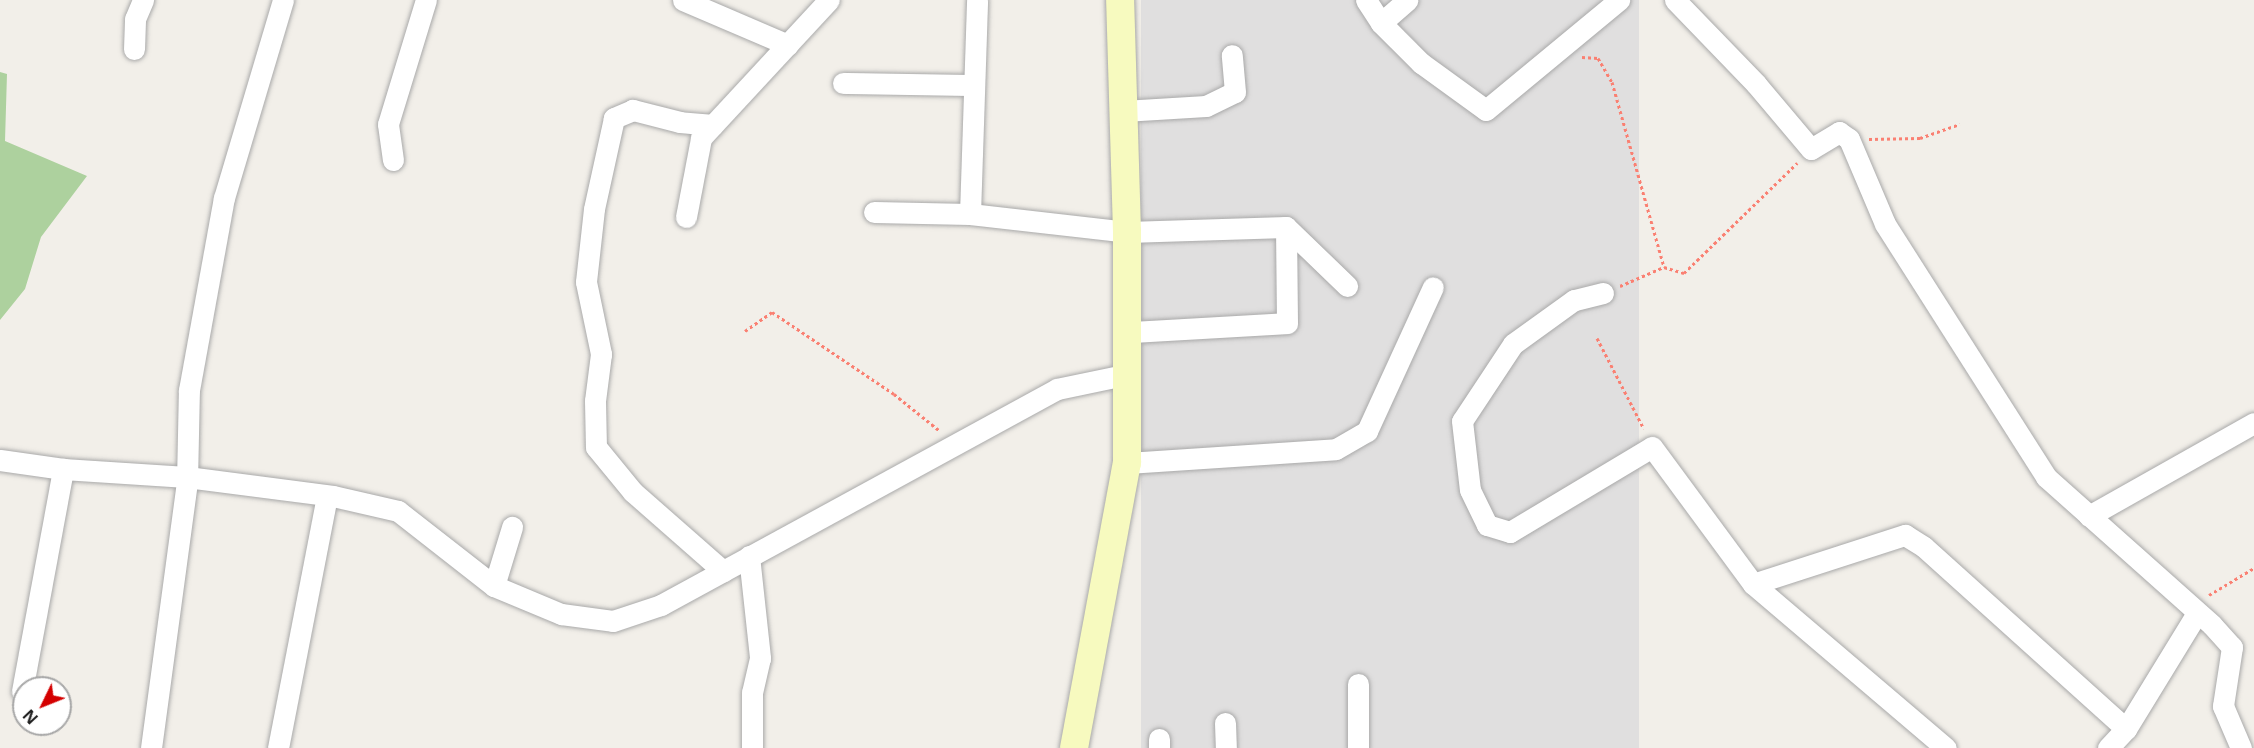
<!DOCTYPE html>
<style>
body{margin:0}
#map{position:relative;width:2254px;height:748px;overflow:hidden;background:#f2efe9;font-family:"Noto Sans",sans-serif}
div>[style]{position:absolute}
[style*='--x']{left:calc(var(--x)*1px);top:calc(var(--y)*1px);width:calc(var(--w)*1px);rotate:calc(var(--a)*1deg)}
.residential>*{inset:0;background:#e0dfdf;transform-origin:0 0}
.forest>*{inset:0;background:#add19e}
.path>*{height:3px;margin-top:-1.5px;transform-origin:0;background:repeating-linear-gradient(90deg,#fa8072 0 3px,transparent 0 6px)}
.roads{filter:drop-shadow(0 0 2px #a9a9a9) drop-shadow(0 0 2px #a9a9a9)}
.minor>*{height:21px;margin:-10.5px;padding:0 10.5px;transform-origin:10.5px;border-radius:10.5px;background:#fff}
.secondary>*{height:28px;margin:-14px;padding:0 14px;transform-origin:14px;border-radius:14px;background:#f7fabf}
span{translate:-50% -50%;white-space:nowrap;text-align:center;line-height:1.15;-webkit-text-stroke:5px #fff;paint-order:stroke}
.north{position:absolute;left:12px;top:676px;width:60px;height:60px;box-sizing:border-box;background:#fff;border:2px solid #a7a7a7;border-radius:50%;rotate:227deg;font-size:16px;font-weight:700;line-height:24px;text-align:center;color:#222}
.north::after{content:'';display:block;margin:auto;width:21px;height:27px;background:#d40000;clip-path:polygon(50% 0,100% 100%,50% 72%,0 100%)}
</style>
<div id="map">
<div class="residential">
<i style="left:1141px;top:0;width:498px;height:749px"></i>
</div>
<div class="forest">
<i style="clip-path:polygon(0 72px,7px 74px,5px 141px,87px 176px,41px 237px,25px 289px,0 320px)"></i>
</div>
<div class="path">
<i style="--x:1582;--y:57;--w:16;--a:4"></i>
<i style="--x:1598;--y:58;--w:28;--a:60"></i>
<i style="--x:1612;--y:82;--w:192;--a:74.3"></i>
<i style="--x:1869;--y:139;--w:51;--a:-1.1"></i>
<i style="--x:1920;--y:138;--w:42;--a:-19.3"></i>
<i style="--x:1620;--y:286;--w:48;--a:-23.4"></i>
<i style="--x:1664;--y:267;--w:21;--a:17"></i>
<i style="--x:1684;--y:273;--w:158;--a:-44.2"></i>
<i style="--x:745;--y:331;--w:33;--a:-35"></i>
<i style="--x:772;--y:312;--w:147;--a:33.9"></i>
<i style="--x:894;--y:394;--w:59;--a:38.8"></i>
<i style="--x:1597;--y:338;--w:102;--a:62.7"></i>
<i style="--x:2209;--y:595;--w:52;--a:-31"></i>
</div>
<div class="roads">
<div class="minor">
<i style="--x:683;--y:0;--w:114;--a:23.2"></i>
<i style="--x:1366;--y:0;--w:27;--a:57"></i>
<i style="--x:1381;--y:23;--w:57;--a:45"></i>
<i style="--x:1421;--y:63;--w:80;--a:35.9"></i>
<i style="--x:1486;--y:110;--w:173;--a:-39.6"></i>
<i style="--x:1675;--y:0;--w:117;--a:46"></i>
<i style="--x:1756;--y:84;--w:85;--a:49.8"></i>
<i style="--x:1811;--y:149;--w:33;--a:-31"></i>
<i style="--x:1839;--y:132;--w:12;--a:35"></i>
<i style="--x:1849;--y:139;--w:92;--a:67"></i>
<i style="--x:1885;--y:224;--w:300;--a:57.5"></i>
<i style="--x:2046;--y:477;--w:222;--a:41.7"></i>
<i style="--x:2212;--y:625;--w:30;--a:48"></i>
<i style="--x:2232;--y:647;--w:60;--a:98.7"></i>
<i style="--x:2223;--y:706;--w:46;--a:66.8"></i>
<i style="--x:1381;--y:23;--w:35;--a:-41"></i>
<i style="--x:134;--y:49;--w:30;--a:-88"></i>
<i style="--x:135;--y:19;--w:21;--a:-67"></i>
<i style="--x:843;--y:83;--w:131;--a:0.9"></i>
<i style="--x:1123;--y:111;--w:83;--a:-3.4"></i>
<i style="--x:1206;--y:106;--w:32;--a:-26"></i>
<i style="--x:1235;--y:92;--w:37;--a:-95"></i>
<i style="--x:713;--y:125;--w:33;--a:-175"></i>
<i style="--x:680;--y:122;--w:49;--a:-165.7"></i>
<i style="--x:633;--y:110;--w:21;--a:157"></i>
<i style="--x:614;--y:118;--w:93;--a:102.4"></i>
<i style="--x:594;--y:209;--w:73;--a:96.3"></i>
<i style="--x:586;--y:282;--w:74;--a:78.2"></i>
<i style="--x:601;--y:354;--w:47;--a:97.3"></i>
<i style="--x:595;--y:401;--w:46;--a:88.8"></i>
<i style="--x:596;--y:447;--w:58;--a:50.6"></i>
<i style="--x:633;--y:492;--w:120;--a:41.3"></i>
<i style="--x:393;--y:160;--w:36;--a:-98"></i>
<i style="--x:388;--y:124;--w:130;--a:-73"></i>
<i style="--x:874;--y:212;--w:96;--a:1.2"></i>
<i style="--x:970;--y:214;--w:158;--a:6.5"></i>
<i style="--x:1127;--y:232;--w:159;--a:-1.8"></i>
<i style="--x:1286;--y:227;--w:96;--a:89.4"></i>
<i style="--x:1287;--y:323;--w:158;--a:176.7"></i>
<i style="--x:970;--y:214;--w:214;--a:-88.1"></i>
<i style="--x:686;--y:217;--w:80;--a:-79.2"></i>
<i style="--x:701;--y:138;--w:188;--a:-47.2"></i>
<i style="--x:1286;--y:227;--w:85;--a:44"></i>
<i style="--x:1603;--y:293;--w:30;--a:166"></i>
<i style="--x:1574;--y:300;--w:75;--a:144.2"></i>
<i style="--x:1513;--y:344;--w:92;--a:123.5"></i>
<i style="--x:1462;--y:421;--w:69;--a:83.4"></i>
<i style="--x:1470;--y:490;--w:39;--a:64"></i>
<i style="--x:1487;--y:525;--w:24;--a:17"></i>
<i style="--x:1510;--y:532;--w:165;--a:-30.9"></i>
<i style="--x:1652;--y:447;--w:170;--a:53.6"></i>
<i style="--x:1753;--y:584;--w:253;--a:40.4"></i>
<i style="--x:0;--y:460;--w:64;--a:8.1"></i>
<i style="--x:63;--y:469;--w:124;--a:3.7"></i>
<i style="--x:187;--y:477;--w:147;--a:7.4"></i>
<i style="--x:333;--y:496;--w:67;--a:13"></i>
<i style="--x:398;--y:511;--w:122;--a:38"></i>
<i style="--x:494;--y:586;--w:73;--a:22.7"></i>
<i style="--x:561;--y:614;--w:52;--a:7.7"></i>
<i style="--x:613;--y:621;--w:51;--a:-18.4"></i>
<i style="--x:661;--y:605;--w:451;--a:-28.6"></i>
<i style="--x:1057;--y:389;--w:74;--a:-11.8"></i>
<i style="--x:1127;--y:463;--w:209;--a:-3.8"></i>
<i style="--x:1336;--y:449;--w:36;--a:-30"></i>
<i style="--x:1367;--y:431;--w:158;--a:-65.4"></i>
<i style="--x:2089;--y:516;--w:189;--a:-29.4"></i>
<i style="--x:749;--y:556;--w:103;--a:83.8"></i>
<i style="--x:760;--y:658;--w:35;--a:103"></i>
<i style="--x:752;--y:692;--w:56;--a:90"></i>
<i style="--x:1753;--y:584;--w:160;--a:-17.9"></i>
<i style="--x:1905;--y:535;--w:22;--a:32"></i>
<i style="--x:1924;--y:547;--w:272;--a:42"></i>
<i style="--x:494;--y:586;--w:62;--a:-73"></i>
<i style="--x:22;--y:691;--w:226;--a:-79.5"></i>
<i style="--x:1225;--y:723;--w:25;--a:88"></i>
<i style="--x:1159;--y:739;--w:9;--a:90"></i>
<i style="--x:151;--y:748;--w:268;--a:-82.3"></i>
<i style="--x:187;--y:482;--w:92;--a:-88.8"></i>
<i style="--x:189;--y:390;--w:195;--a:-79.7"></i>
<i style="--x:224;--y:198;--w:207;--a:-73.4"></i>
<i style="--x:278;--y:748;--w:257;--a:-79"></i>
<i style="--x:1358;--y:748;--w:64;--a:-90"></i>
<i style="--x:2108;--y:748;--w:26;--a:-47"></i>
<i style="--x:2126;--y:729;--w:136;--a:-58.5"></i>
</div>
<div class="secondary">
<i style="--x:1074;--y:748;--w:290;--a:-79.5"></i>
<i style="--x:1127;--y:463;--w:231;--a:-90"></i>
<i style="--x:1127;--y:232;--w:232;--a:-91.7"></i>
</div>
</div>
<div class="north">N</div>
</div>
